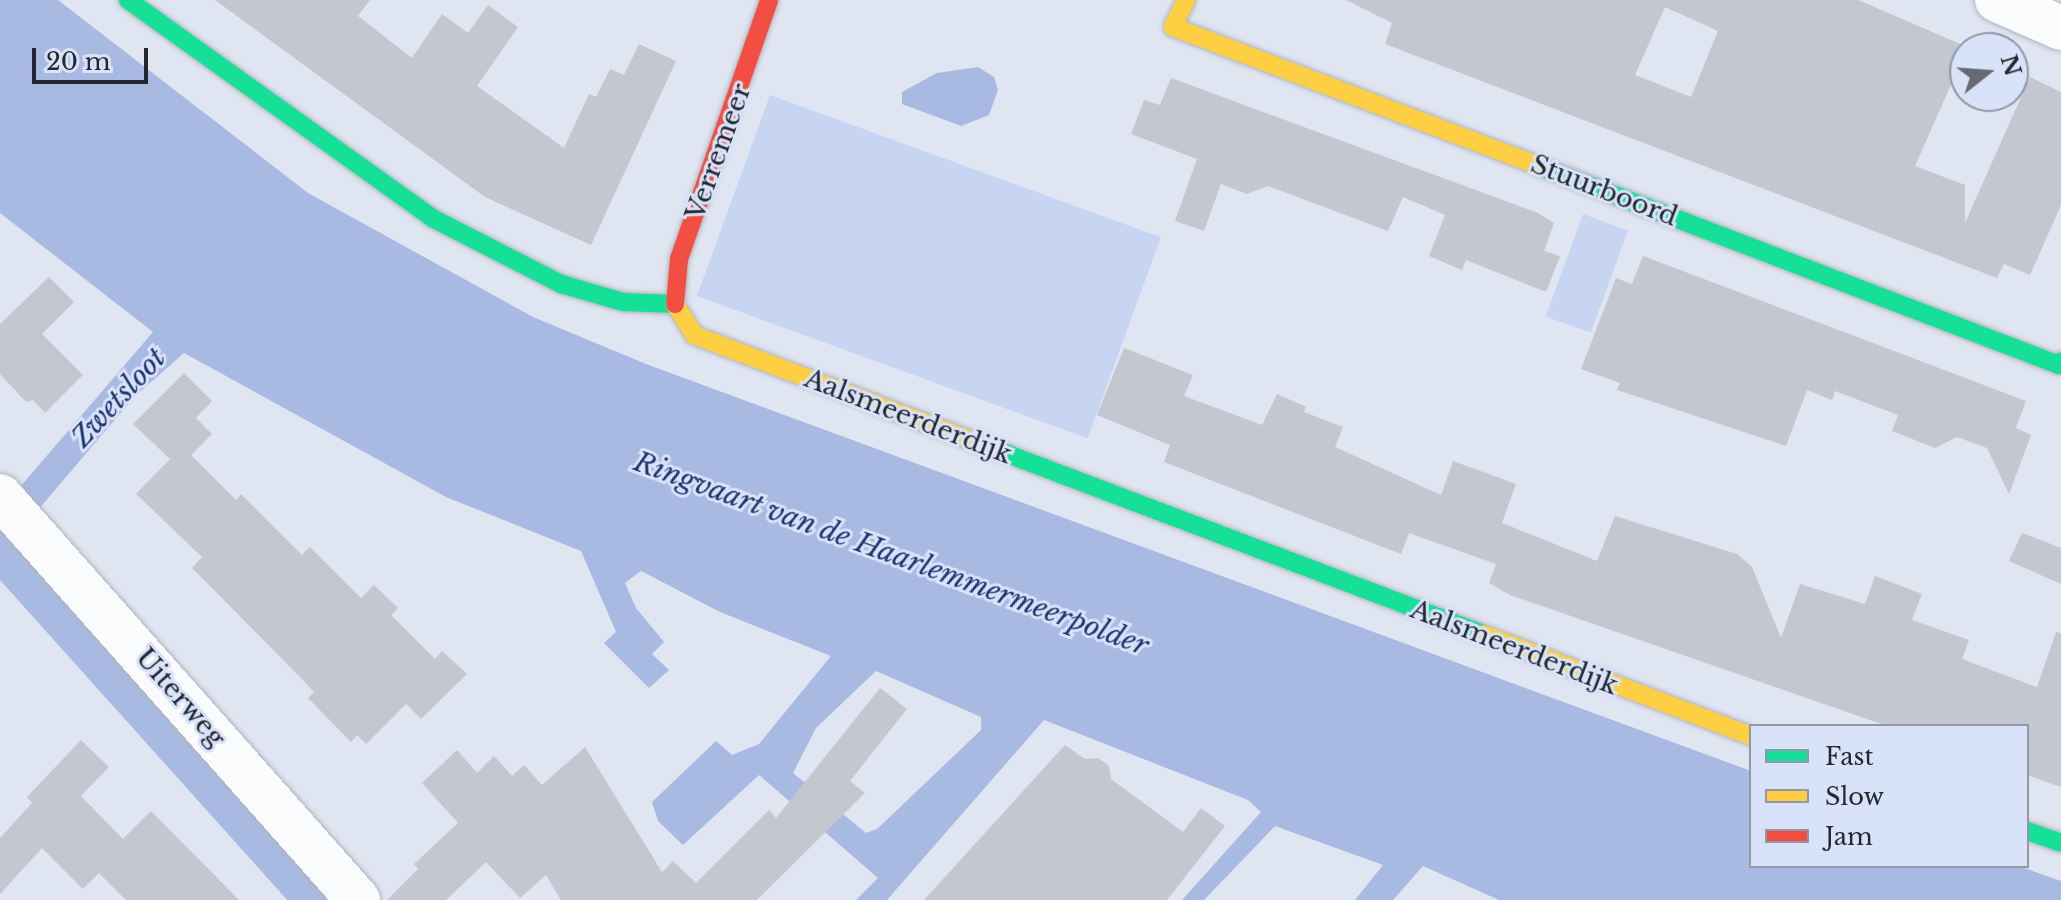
<!DOCTYPE html>
<style>
body{margin:0}
#map{position:relative;width:2061px;height:900px;overflow:hidden;background:#dfe5f1;font-family:"Libre Baskerville",serif}
div>[style]{position:absolute}
[style*='--x']{left:calc(var(--x)*1px);top:calc(var(--y)*1px);width:calc(var(--w)*1px);rotate:calc(var(--a)*1deg)}
.green>*{inset:0;background:#c8d5f2;transform-origin:0 0}
.water>*{inset:0;background:#a8bae2}
.canal>*{height:40px;margin:-20px;padding:0 20px;transform-origin:20px;border-radius:20px;background:#a8bae2}
.building>*{inset:0;background:#c2c7d0}
.roads{filter:drop-shadow(0 0 2px #b0b5be) drop-shadow(0 0 2px #b0b5be)}
.street>*{height:44px;margin:-22px;padding:0 22px;transform-origin:22px;border-radius:22px;background:#fafbfd}
.fast>*{height:18px;margin:-9px;padding:0 9px;transform-origin:9px;border-radius:9px;background:#16e098}
.slow>*{height:18px;margin:-9px;padding:0 9px;transform-origin:9px;border-radius:9px;background:#ffcf43}
.jam>*{height:18px;margin:-9px;padding:0 9px;transform-origin:9px;border-radius:9px;background:#f24e42}
span{translate:-50% -50%;white-space:nowrap;text-align:center;line-height:1.15;-webkit-text-stroke:6px #d8e2f8;paint-order:stroke}
.street-label{font-size:26px;color:#23272f}
.water-label{font-size:28px;color:#1e3372;font-style:italic}
.legend{position:absolute;left:1749px;top:724px;width:280px;height:144px;box-sizing:border-box;background:#d8e2f8;border:2px solid #9097a8;margin:0;padding:10px 14px;list-style:none;font-size:24px;color:#23272f}
.legend li{display:flex;align-items:center;gap:16px;height:40px}
.legend b{width:40px;border:2px solid #9097a8}
.north{position:absolute;left:1949px;top:32px;width:80px;height:80px;box-sizing:border-box;background:#d8e2f8;border:2px solid #9097a8;border-radius:50%;rotate:73deg;font-size:22px;font-weight:700;line-height:32px;text-align:center;color:#23272f}
.north::after{content:'';display:block;margin:auto;width:28px;height:36px;background:#656a73;clip-path:polygon(50% 0,100% 100%,50% 72%,0 100%)}
.scale{position:absolute;left:32px;top:48px;width:116px;height:36px;box-sizing:border-box;border:4px solid #23272f;border-top:0;padding-left:10px;font-size:24px;line-height:28px;white-space:nowrap;color:#23272f;-webkit-text-stroke:6px #d8e2f8;paint-order:stroke}
</style>
<div id="map">
<div class="green">
<i style="left:770px;top:95px;width:416px;height:214px;rotate:20deg"></i>
<i style="left:1583px;top:214px;width:48px;height:109px;rotate:20deg"></i>
</div>
<div class="water">
<i style="clip-path:polygon(evenodd,0 0,58px 0,308px 193px,533px 317px,646px 364px,1751px 771px,1751px 866px,2019px 866px,2061px 881px,2061px 900px,1499px 900px,1423px 866px,1393px 900px,1355px 900px,1383px 865px,1275px 826px,1204px 900px,1182px 900px,1261px 812px,1248px 800px,1044px 720px,887px 900px,856px 900px,878px 878px,759px 775px,683px 845px,658px 821px,652px 802px,716px 741px,732px 755px,759px 744px,831px 656px,720px 612px,641px 571px,625px 583px,636px 608px,664px 642px,652px 654px,669px 670px,649px 688px,604px 643px,616px 632px,581px 551px,446px 497px,184px 353px,134px 397px,38px 510px,20px 487px,153px 332px,0 213px,0 0,876px 671px,981px 717px,981px 730px,877px 829px,866px 833px,793px 773px,816px 728px,876px 671px)"></i>
<i style="clip-path:polygon(978px 67px,994px 77px,998px 90px,989px 115px,961px 126px,902px 104px,902px 92px,937px 73px)"></i>
</div>
<div class="canal">
<i style="--x:0;--y:550;--w:470;--a:48.1"></i>
</div>
<div class="building">
<i style="clip-path:polygon(215px 0,370px 0,358px 16px,412px 58px,442px 14px,468px 33px,488px 5px,518px 27px,477px 86px,564px 148px,589px 94px,596px 97px,610px 69px,624px 75px,639px 44px,676px 61px,591px 245px,485px 197px)"></i>
<i style="clip-path:polygon(evenodd,1346px 0,1858px 0,1965px 46px,1965px 85px,1953px 80px,1915px 166px,1965px 185px,1965px 223px,2030px 77px,2061px 92px,2061px 205px,2030px 275px,2004px 264px,1997px 278px,1385px 44px,1392px 23px,1346px 0,1665px 7px,1718px 31px,1691px 97px,1635px 75px,1665px 7px)"></i>
<i style="clip-path:polygon(1171px 78px,1538px 213px,1554px 223px,1544px 251px,1560px 256px,1546px 292px,1466px 260px,1462px 270px,1429px 256px,1445px 215px,1403px 197px,1388px 231px,1268px 186px,1247px 194px,1221px 184px,1204px 231px,1175px 221px,1197px 159px,1131px 134px,1144px 100px,1160px 105px)"></i>
<i style="clip-path:polygon(1643px 256px,2026px 401px,2016px 428px,2031px 435px,2009px 494px,1987px 448px,1957px 437px,1935px 448px,1892px 431px,1898px 415px,1835px 391px,1832px 400px,1807px 390px,1786px 446px,1617px 390px,1620px 383px,1581px 369px,1616px 278px,1632px 284px)"></i>
<i style="clip-path:polygon(49px 277px,74px 302px,42px 334px,83px 375px,45px 413px,33px 400px,26px 402px,0 374px,0 324px)"></i>
<i style="clip-path:polygon(1124px 348px,1193px 375px,1184px 396px,1262px 425px,1277px 394px,1306px 407px,1304px 412px,1343px 427px,1335px 447px,1441px 495px,1453px 461px,1516px 484px,1502px 523px,1597px 561px,1615px 516px,1737px 554px,1752px 567px,1781px 638px,1800px 584px,1865px 604px,1875px 576px,1922px 594px,1912px 620px,1969px 640px,1962px 659px,2037px 687px,2056px 632px,2061px 633px,2061px 787px,2027px 775px,2027px 726px,1887px 726px,1510px 595px,1489px 583px,1496px 564px,1409px 533px,1401px 554px,1164px 462px,1170px 445px,1097px 415px)"></i>
<i style="clip-path:polygon(184px 373px,212px 401px,196px 418px,212px 434px,191px 455px,236px 500px,241px 494px,302px 555px,310px 547px,361px 598px,374px 585px,398px 608px,391px 615px,435px 659px,442px 651px,467px 674px,421px 719px,406px 704px,366px 744px,357px 735px,351px 742px,308px 698px,314px 692px,305px 682px,192px 568px,202px 557px,136px 494px,170px 459px,133px 424px)"></i>
<i style="clip-path:polygon(2022px 533px,2061px 548px,2061px 584px,2009px 561px)"></i>
<i style="clip-path:polygon(880px 688px,907px 709px,850px 781px,865px 793px,757px 900px,561px 900px,546px 875px,520px 898px,486px 862px,446px 900px,387px 900px,418px 869px,414px 864px,458px 823px,422px 783px,457px 750px,477px 773px,494px 756px,512px 776px,524px 765px,542px 785px,585px 747px,662px 872px,673px 861px,696px 883px,769px 810px,776px 818px)"></i>
<i style="clip-path:polygon(81px 740px,109px 767px,81px 796px,123px 839px,151px 811px,239px 900px,126px 900px,99px 873px,83px 889px,42px 848px,0 894px,0 838px,32px 803px,27px 797px)"></i>
<i style="clip-path:polygon(1065px 745px,1085px 759px,1098px 758px,1109px 766px,1111px 779px,1183px 832px,1201px 808px,1225px 826px,1167px 900px,924px 900px)"></i>
</div>
<div class="roads">
<div class="street">
<i style="--x:1997;--y:0;--w:70;--a:23.6"></i>
<i style="--x:0;--y:496;--w:540;--a:48.45"></i>
</div>
<div class="fast">
<i style="--x:128;--y:0;--w:374;--a:35.6"></i>
<i style="--x:432;--y:218;--w:145;--a:27.1"></i>
<i style="--x:561;--y:284;--w:65;--a:16.2"></i>
<i style="--x:623;--y:302;--w:52;--a:2.2"></i>
<i style="--x:1539;--y:166;--w:557;--a:20.94"></i>
<i style="--x:2059;--y:365;--w:4;--a:-63"></i>
<i style="--x:997;--y:450;--w:520;--a:20.74"></i>
<i style="--x:2027;--y:831;--w:36;--a:19"></i>
</div>
<div class="slow">
<i style="--x:1186;--y:0;--w:30;--a:116"></i>
<i style="--x:1173;--y:27;--w:392;--a:20.8"></i>
<i style="--x:675;--y:304;--w:36;--a:58"></i>
<i style="--x:694;--y:335;--w:324;--a:20.8"></i>
<i style="--x:1483;--y:634;--w:287;--a:20.8"></i>
</div>
<div class="jam">
<i style="--x:675;--y:304;--w:45;--a:-84.9"></i>
<i style="--x:679;--y:259;--w:274;--a:-70.8"></i>
</div>
</div>
<div class="street-label">
<span style="left:719px;top:152px;rotate:-70deg">Verremeer</span>
<span style="left:1604px;top:191px;rotate:21deg">Stuurboord</span>
<span style="left:908px;top:417px;rotate:21deg">Aalsmeerderdijk</span>
<span style="left:1514px;top:648px;rotate:21deg">Aalsmeerderdijk</span>
<span style="left:180px;top:698px;rotate:49deg">Uiterweg</span>
</div>
<div class="water-label">
<span style="left:119px;top:398px;rotate:-47deg">Zwetsloot</span>
<span style="left:891px;top:554px;rotate:20deg">Ringvaart van de Haarlemmermeerpolder</span>
</div>
<ul class="legend">
<li><b style="height:10px;background:#16e098"></b>Fast</li>
<li><b style="height:10px;background:#ffcf43"></b>Slow</li>
<li><b style="height:10px;background:#f24e42"></b>Jam</li>
</ul>
<div class="north">N</div>
<div class="scale">20 m</div>
</div>
